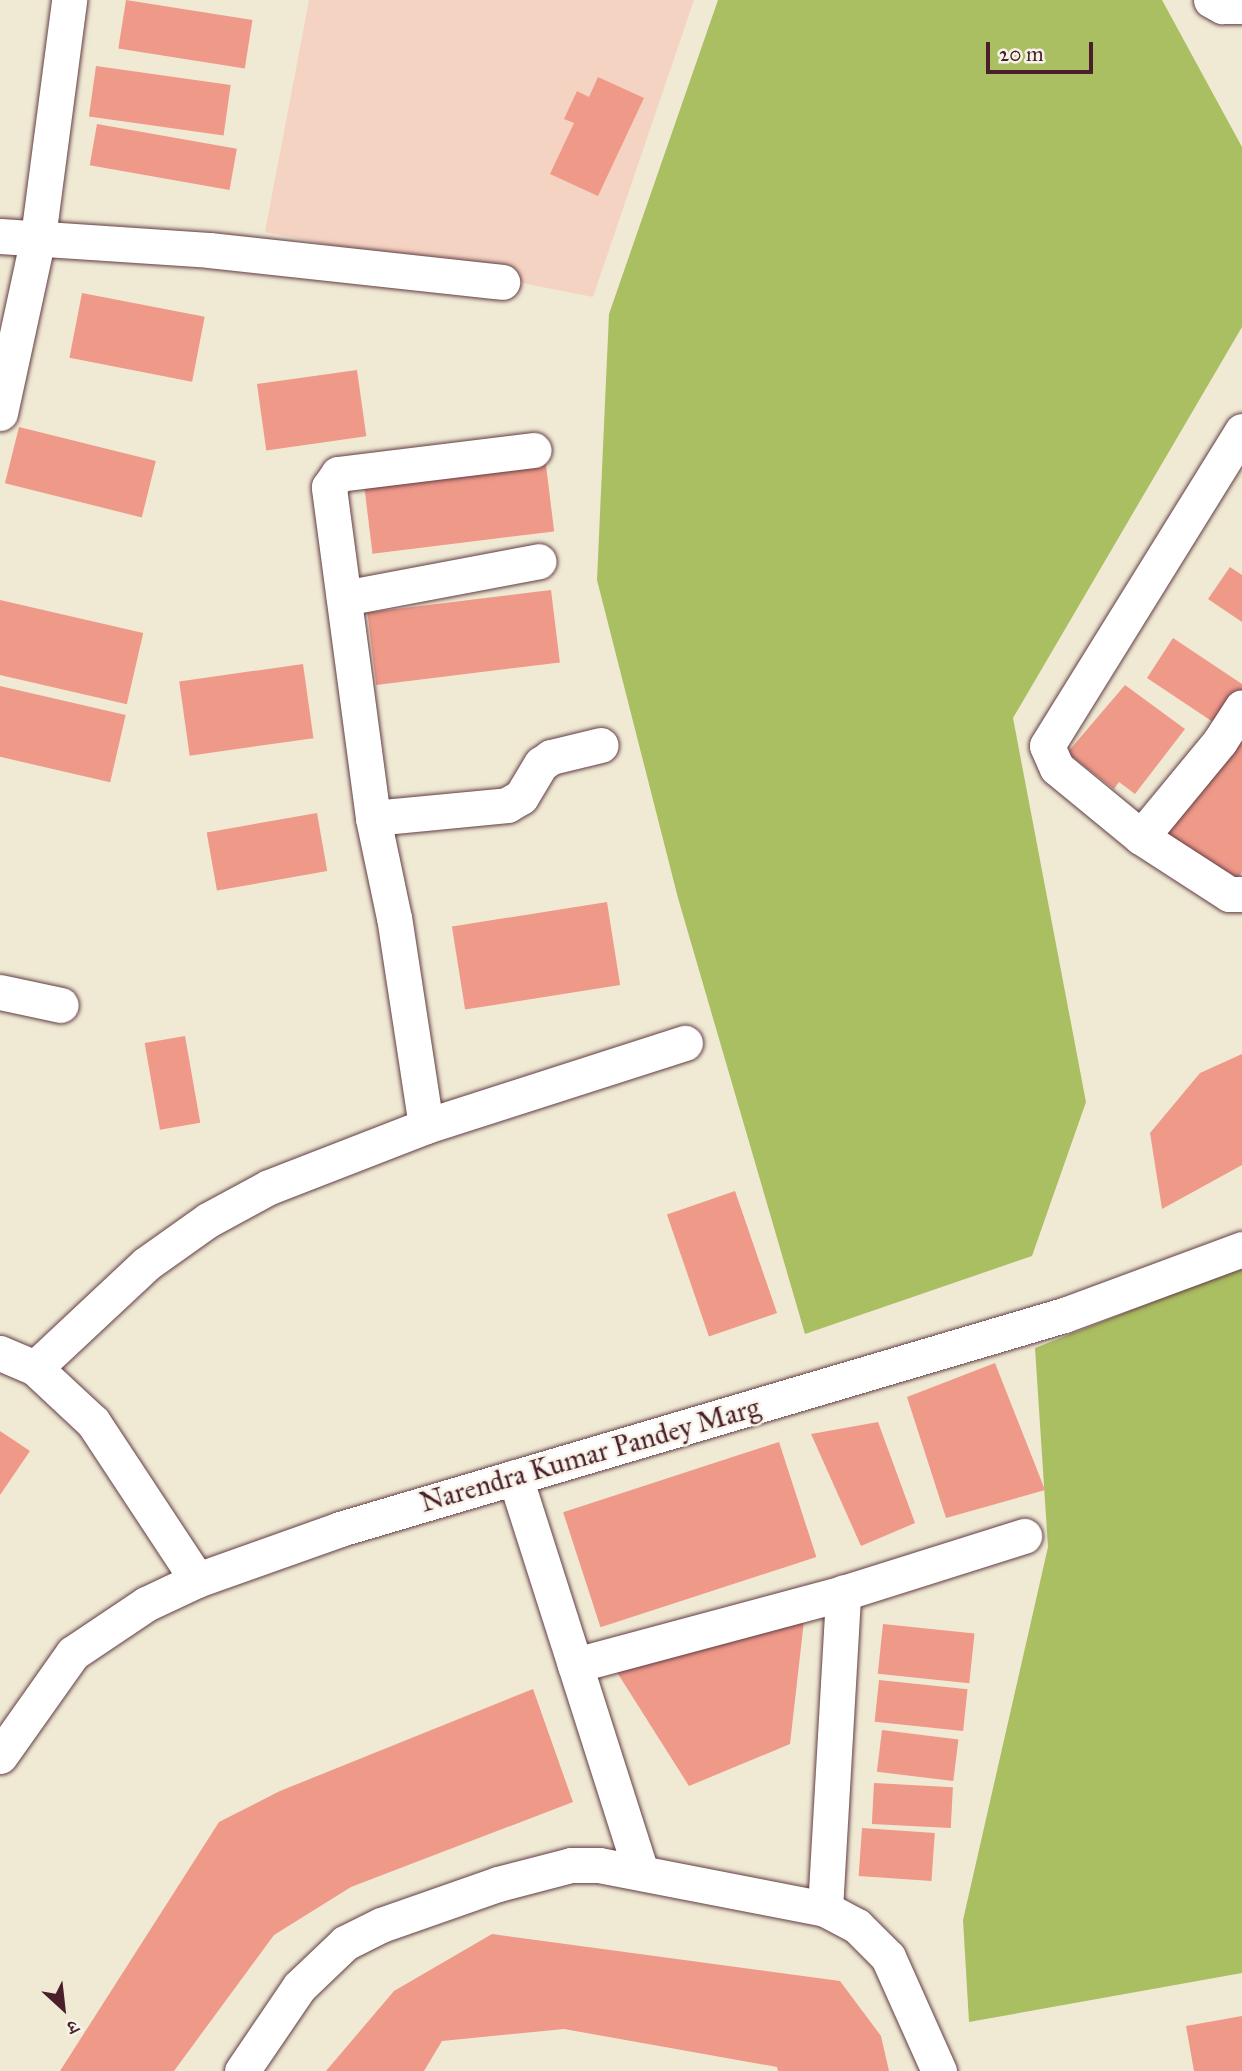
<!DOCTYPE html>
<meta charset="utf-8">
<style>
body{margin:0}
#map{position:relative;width:1242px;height:2071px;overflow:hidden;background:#f0ead4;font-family:"IM FELL Great Primer","Noto Serif Devanagari",serif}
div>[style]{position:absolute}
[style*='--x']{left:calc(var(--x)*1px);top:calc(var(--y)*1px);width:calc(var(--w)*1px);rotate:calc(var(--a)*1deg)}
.built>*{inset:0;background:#f5d3c2}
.green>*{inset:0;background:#aabe62}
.building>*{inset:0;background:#ef9989;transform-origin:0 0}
.roads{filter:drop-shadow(0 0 2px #633d44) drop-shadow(0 0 2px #633d44)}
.street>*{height:35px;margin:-17.5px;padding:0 17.5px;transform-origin:17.5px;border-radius:17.5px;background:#fff}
span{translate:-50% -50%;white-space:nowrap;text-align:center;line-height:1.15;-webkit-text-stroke:5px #f7f3e8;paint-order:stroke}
.street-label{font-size:28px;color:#4a1f2b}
.north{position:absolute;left:28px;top:1973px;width:70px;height:70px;-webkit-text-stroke:5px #f7f3e8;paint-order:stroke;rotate:153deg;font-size:19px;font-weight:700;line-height:28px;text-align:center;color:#4a1f2b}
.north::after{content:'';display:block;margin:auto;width:24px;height:32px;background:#4a1f2b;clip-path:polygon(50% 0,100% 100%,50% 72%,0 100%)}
.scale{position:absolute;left:986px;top:42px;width:107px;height:32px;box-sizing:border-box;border:4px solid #4a1f2b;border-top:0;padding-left:9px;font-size:21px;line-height:24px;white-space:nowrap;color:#4a1f2b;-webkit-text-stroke:5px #f7f3e8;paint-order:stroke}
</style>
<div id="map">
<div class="built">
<i style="clip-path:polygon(309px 0,694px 0,593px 297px,265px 232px)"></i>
</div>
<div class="green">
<i style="clip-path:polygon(718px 0,1162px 0,1242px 147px,1242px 327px,1013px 718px,1086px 1102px,1032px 1256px,805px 1334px,678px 898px,597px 580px,609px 314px)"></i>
<i style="clip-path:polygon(1242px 1267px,1242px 1973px,969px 2022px,963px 1920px,1048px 1547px,1035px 1348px)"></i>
</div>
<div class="building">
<i style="left:126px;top:0;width:128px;height:49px;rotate:9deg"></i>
<i style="left:96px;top:66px;width:136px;height:51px;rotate:8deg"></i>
<i style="clip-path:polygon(598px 77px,644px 98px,598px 196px,550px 174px,574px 123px,564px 119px,577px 91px,589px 97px)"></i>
<i style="left:97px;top:124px;width:142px;height:42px;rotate:10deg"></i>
<i style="left:82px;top:293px;width:125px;height:66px;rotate:11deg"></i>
<i style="left:357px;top:370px;width:67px;height:101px;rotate:82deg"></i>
<i style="left:19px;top:427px;width:141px;height:58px;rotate:14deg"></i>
<i style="left:545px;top:457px;width:75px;height:183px;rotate:83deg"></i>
<i style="clip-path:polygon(1230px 567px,1242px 575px,1242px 622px,1208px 599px)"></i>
<i style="left:551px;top:590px;width:73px;height:185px;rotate:83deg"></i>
<i style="left:0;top:600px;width:147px;height:73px;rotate:13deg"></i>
<i style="clip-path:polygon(1173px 638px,1242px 684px,1242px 699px,1225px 730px,1147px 678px)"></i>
<i style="left:303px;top:664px;width:75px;height:125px;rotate:82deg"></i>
<i style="clip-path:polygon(1125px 685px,1185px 729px,1135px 794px,1119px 782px,1114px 789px,1067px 753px)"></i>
<i style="left:0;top:686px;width:129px;height:69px;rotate:13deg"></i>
<i style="clip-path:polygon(1242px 725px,1242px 872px,1235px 881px,1161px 831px)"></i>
<i style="left:317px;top:813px;width:59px;height:112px;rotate:80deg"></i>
<i style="left:607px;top:902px;width:84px;height:157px;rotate:81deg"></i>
<i style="left:185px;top:1036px;width:88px;height:41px;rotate:80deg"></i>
<i style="clip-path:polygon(1242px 1054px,1242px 1165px,1162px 1209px,1150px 1133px,1200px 1073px)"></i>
<i style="left:735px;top:1191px;width:129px;height:72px;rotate:71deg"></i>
<i style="clip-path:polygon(995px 1363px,1045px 1490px,946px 1518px,907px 1397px)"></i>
<i style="clip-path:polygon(878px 1422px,915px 1523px,861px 1546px,811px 1434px)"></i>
<i style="clip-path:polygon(0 1431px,30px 1451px,0 1495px)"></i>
<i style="left:779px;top:1442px;width:121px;height:227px;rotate:72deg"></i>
<i style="clip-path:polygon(806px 1603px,790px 1744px,689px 1786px,613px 1666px)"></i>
<i style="left:883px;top:1624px;width:92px;height:50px;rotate:6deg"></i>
<i style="left:879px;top:1680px;width:89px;height:42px;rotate:6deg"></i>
<i style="clip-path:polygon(533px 1689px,573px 1802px,351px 1887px,274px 1935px,174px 2071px,60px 2071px,219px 1822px,280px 1791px)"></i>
<i style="left:882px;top:1730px;width:77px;height:42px;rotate:7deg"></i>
<i style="left:874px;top:1783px;width:79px;height:41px;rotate:3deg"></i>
<i style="left:862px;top:1828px;width:73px;height:48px;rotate:4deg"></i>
<i style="clip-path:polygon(492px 1934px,840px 1981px,881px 2036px,889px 2071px,778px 2071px,777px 2067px,564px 2029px,442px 2041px,424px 2071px,326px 2071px,394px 1991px)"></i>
<i style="clip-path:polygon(1242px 2016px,1242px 2071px,1194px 2071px,1186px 2026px)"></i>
</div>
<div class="roads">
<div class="street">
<i style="--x:1211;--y:0;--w:13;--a:29"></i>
<i style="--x:1222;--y:6;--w:20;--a:0"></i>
<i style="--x:0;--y:236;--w:209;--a:3.8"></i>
<i style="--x:209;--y:250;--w:295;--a:6.2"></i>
<i style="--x:0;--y:413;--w:180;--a:-77.8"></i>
<i style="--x:38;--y:237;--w:239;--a:-82.5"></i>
<i style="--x:1242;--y:431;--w:370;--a:121.8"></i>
<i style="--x:1047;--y:746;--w:24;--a:66"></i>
<i style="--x:1057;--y:768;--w:109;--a:39.4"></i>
<i style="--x:1141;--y:837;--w:105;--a:32.9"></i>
<i style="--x:1229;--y:894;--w:13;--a:0"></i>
<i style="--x:344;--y:598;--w:198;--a:-10.7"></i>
<i style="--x:373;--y:818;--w:135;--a:-5.5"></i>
<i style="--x:507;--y:805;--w:16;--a:-30"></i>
<i style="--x:521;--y:797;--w:39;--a:-59"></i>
<i style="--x:541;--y:764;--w:12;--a:-35"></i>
<i style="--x:551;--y:757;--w:51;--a:-13.5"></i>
<i style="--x:1141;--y:837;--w:124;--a:-50.5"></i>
<i style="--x:1220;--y:741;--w:40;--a:-57.1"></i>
<i style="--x:0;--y:992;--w:62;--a:12"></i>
<i style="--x:426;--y:1126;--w:210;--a:-98.7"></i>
<i style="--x:394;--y:918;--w:102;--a:-101.9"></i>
<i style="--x:373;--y:818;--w:334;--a:-97.6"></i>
<i style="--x:329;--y:487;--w:16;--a:-55"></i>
<i style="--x:338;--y:474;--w:197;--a:-7"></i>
<i style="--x:0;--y:1353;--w:38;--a:23"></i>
<i style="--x:35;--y:1368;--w:79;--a:43"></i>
<i style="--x:93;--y:1422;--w:189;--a:56.6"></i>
<i style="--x:35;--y:1368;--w:152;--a:-43.1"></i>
<i style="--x:146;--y:1264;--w:76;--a:-35.4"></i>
<i style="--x:208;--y:1220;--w:69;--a:-28.4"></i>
<i style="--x:269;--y:1187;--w:168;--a:-21.2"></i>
<i style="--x:426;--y:1126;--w:272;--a:-17.8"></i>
<i style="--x:515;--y:1477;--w:411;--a:72.3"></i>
<i style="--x:575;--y:1665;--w:278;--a:-15"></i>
<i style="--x:843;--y:1593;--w:190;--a:-17.5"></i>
<i style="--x:0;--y:1756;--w:126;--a:-54.7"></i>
<i style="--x:73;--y:1653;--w:88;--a:-33.9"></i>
<i style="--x:146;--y:1604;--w:56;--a:-25.2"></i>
<i style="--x:197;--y:1580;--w:152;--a:-19.6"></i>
<i style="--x:340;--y:1529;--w:755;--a:-16.47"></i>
<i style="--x:1064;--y:1315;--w:190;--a:-20.3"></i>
<i style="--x:825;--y:1909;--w:317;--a:-86.7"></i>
<i style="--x:242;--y:2071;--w:102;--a:-55.8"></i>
<i style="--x:299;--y:1987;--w:64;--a:-43.7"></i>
<i style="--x:345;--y:1943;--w:40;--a:-26.6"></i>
<i style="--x:381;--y:1925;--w:124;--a:-19.3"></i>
<i style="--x:498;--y:1884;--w:75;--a:-14.6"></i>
<i style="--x:571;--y:1865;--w:28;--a:0"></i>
<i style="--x:599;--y:1865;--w:230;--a:11"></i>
<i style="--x:825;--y:1909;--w:36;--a:28"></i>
<i style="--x:857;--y:1926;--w:44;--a:45"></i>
<i style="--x:888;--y:1957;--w:125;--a:65.9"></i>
</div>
</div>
<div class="street-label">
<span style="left:590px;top:1455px;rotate:-16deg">Narendra Kumar Pandey Marg</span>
</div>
<div class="north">उ</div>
<div class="scale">20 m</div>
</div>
